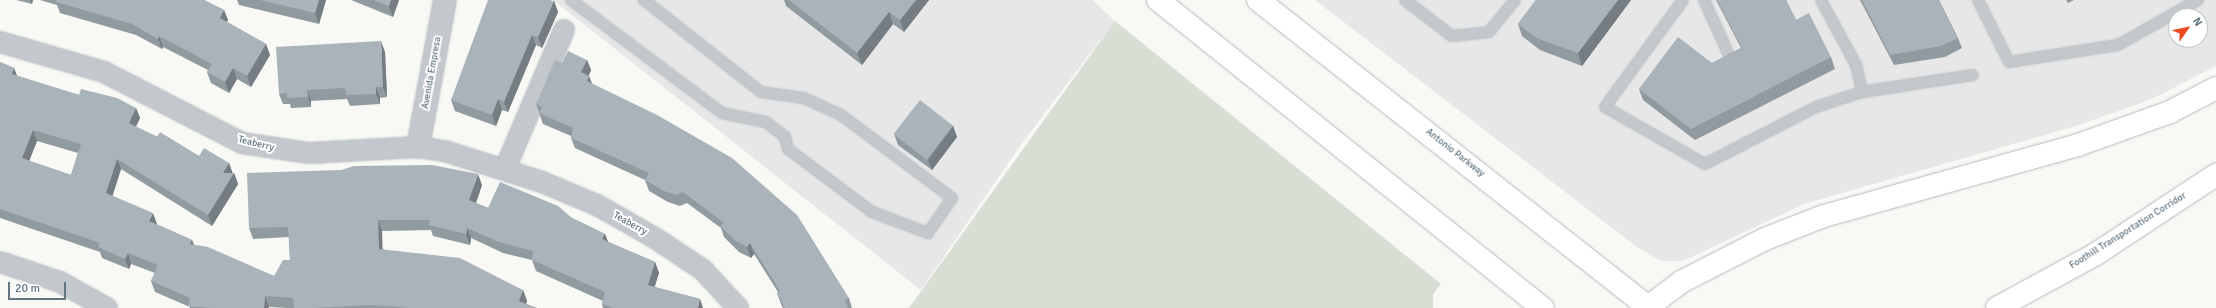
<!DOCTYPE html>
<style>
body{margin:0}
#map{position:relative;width:2216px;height:308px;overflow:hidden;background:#f8f8f5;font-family:Signika,sans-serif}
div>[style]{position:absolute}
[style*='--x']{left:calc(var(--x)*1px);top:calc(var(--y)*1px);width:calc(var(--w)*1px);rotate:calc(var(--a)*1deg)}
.built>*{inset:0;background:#e6e7e6}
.green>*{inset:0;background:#d8ded4}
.roads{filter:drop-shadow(0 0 1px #b4babe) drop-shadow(0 0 1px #b4babe)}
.service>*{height:10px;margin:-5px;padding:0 5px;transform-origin:5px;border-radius:5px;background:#c3c8cc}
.minor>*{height:20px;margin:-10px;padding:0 10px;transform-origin:10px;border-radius:10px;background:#c3c8cc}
.tertiary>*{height:22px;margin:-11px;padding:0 11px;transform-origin:11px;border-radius:11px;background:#c3c8cc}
.primary>*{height:22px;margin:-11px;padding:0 11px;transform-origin:11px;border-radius:11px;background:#fff}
.motorway>*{height:22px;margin:-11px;padding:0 11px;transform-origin:11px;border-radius:11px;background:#fff}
.wall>*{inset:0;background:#919a9f}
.shaded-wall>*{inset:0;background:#767d82}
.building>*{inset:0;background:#a9b3b9;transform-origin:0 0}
span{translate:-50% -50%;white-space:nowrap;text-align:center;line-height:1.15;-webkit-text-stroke:4px #fff;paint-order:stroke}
.street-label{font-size:10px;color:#617582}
.north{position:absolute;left:2168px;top:8px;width:40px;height:40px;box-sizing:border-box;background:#fff;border:1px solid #c0c8cd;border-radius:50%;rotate:57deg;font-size:11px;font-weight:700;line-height:16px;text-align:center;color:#617582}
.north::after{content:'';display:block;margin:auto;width:14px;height:18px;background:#ee491f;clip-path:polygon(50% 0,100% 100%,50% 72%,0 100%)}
.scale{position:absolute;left:8px;top:282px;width:58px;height:18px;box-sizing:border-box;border:2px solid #617582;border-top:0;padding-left:5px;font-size:12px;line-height:14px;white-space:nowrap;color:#617582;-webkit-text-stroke:3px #fff;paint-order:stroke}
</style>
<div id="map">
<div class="built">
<i style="clip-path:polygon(553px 0,1092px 0,1115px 21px,1022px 143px,921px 290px)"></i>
<i style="clip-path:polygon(evenodd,1315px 0,2216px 0,2216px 66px,2152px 99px,2079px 125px,1804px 204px,1683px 261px,1661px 261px,1637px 247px,1315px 0,2176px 16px,2200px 16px,2200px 40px,2176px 40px,2176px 16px)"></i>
</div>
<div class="green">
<i style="clip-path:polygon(1115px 21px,1441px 284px,1433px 294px,1433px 308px,909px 308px)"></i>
</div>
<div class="roads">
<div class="service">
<i style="--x:571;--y:0;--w:189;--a:36.8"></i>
<i style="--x:722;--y:113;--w:45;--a:11.6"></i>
<i style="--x:766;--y:122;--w:24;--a:38"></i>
<i style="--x:785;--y:137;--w:12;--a:76"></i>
<i style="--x:788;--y:149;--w:105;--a:36.9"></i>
<i style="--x:872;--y:212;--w:60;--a:20.6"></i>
<i style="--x:928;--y:233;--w:42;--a:-55.6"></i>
<i style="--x:952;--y:198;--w:139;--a:-143.2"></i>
<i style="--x:841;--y:115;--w:41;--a:-155.3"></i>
<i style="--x:804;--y:98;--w:43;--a:-172.1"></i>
<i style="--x:761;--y:92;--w:149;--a:-141.8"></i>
<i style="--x:1405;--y:0;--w:59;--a:37.5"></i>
<i style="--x:1452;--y:36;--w:37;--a:-6"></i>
<i style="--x:1489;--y:32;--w:41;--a:-50.9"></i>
<i style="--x:1683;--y:0;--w:132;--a:126.1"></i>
<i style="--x:1605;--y:107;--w:115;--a:29.7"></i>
<i style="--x:1705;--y:164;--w:125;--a:-27.2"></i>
<i style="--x:1816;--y:107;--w:48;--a:-18.1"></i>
<i style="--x:1862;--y:92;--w:112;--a:-8.7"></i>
<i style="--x:1704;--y:0;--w:60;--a:65.6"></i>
<i style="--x:1821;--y:0;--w:74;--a:61.7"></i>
<i style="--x:1856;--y:65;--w:28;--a:77"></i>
<i style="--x:1978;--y:0;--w:69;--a:63.4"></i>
<i style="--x:2009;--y:62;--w:110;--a:-8.9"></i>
<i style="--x:2118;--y:45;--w:92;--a:-29.4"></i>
</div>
<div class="minor">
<i style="--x:0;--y:42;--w:108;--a:16.1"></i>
<i style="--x:104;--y:72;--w:155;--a:27.2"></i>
<i style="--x:242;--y:143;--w:68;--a:8.5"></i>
<i style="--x:309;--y:153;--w:109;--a:-3.2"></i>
<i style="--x:418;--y:147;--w:30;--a:9"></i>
<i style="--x:448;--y:152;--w:99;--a:17.7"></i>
<i style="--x:542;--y:182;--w:60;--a:22.7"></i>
<i style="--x:597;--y:205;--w:67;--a:29.6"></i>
<i style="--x:655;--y:238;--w:58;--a:33.7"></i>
<i style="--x:703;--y:270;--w:52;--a:47.4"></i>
<i style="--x:505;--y:169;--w:151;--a:-67"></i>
<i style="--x:0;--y:262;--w:63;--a:18.4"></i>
<i style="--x:60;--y:282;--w:54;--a:29"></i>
</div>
<div class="tertiary">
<i style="--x:418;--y:147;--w:149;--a:-79.6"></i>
</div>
<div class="primary">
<i style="--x:1158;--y:0;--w:493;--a:38.7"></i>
<i style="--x:1258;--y:0;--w:499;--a:38.2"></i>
</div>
<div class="motorway">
<i style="--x:1647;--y:308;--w:43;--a:-37.4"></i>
<i style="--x:1681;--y:282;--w:94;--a:-27.1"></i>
<i style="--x:1765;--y:239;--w:63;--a:-21.3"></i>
<i style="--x:1824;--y:216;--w:264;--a:-15.6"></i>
<i style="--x:2078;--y:145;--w:98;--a:-19.7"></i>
<i style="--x:2170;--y:112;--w:52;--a:-27.6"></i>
<i style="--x:1997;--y:308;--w:113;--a:-28.6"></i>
<i style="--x:2096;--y:254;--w:144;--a:-33.4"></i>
</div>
</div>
<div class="wall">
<i style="clip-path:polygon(16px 0,33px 0,32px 4px)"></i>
<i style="clip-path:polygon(40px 0,204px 0,224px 10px,228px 20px,227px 22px,266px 44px,270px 55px,251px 87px,237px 79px,229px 93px,211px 83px,207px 72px,208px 70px,163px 47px,162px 49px,136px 35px,60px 13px,57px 5px)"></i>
<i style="clip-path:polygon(237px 0,326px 0,319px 24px,239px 5px)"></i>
<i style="clip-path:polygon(351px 0,399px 0,393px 17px)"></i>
<i style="clip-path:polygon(784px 0,929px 0,904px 32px,893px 24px,862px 65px,786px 6px)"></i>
<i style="clip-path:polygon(1536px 0,1631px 0,1582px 66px,1540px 50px,1522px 36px,1518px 24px)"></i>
<i style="clip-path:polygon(1716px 0,1786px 0,1796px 20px,1831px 57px,1835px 69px,1695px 140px,1643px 100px,1639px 89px,1712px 63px,1741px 48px)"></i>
<i style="clip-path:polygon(1860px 0,1939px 0,1958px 38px,1962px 48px,1945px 57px,1894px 65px)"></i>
<i style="clip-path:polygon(2066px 0,2074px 0,2068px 3px)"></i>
<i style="clip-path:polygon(554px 1px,558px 12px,542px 48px,536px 45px,508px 112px,502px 110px,496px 126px,455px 111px,451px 100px)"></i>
<i style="clip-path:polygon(385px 52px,387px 97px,380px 98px,380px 104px,350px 106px,347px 99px,311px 101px,311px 107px,291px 108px,290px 104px,283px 104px,279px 94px)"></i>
<i style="clip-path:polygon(587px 60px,591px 70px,589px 75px,589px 76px,592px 84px,849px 298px,852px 308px,783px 308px,781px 304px,777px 293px,778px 292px,754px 254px,751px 258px,739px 252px,724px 237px,721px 228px,687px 203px,680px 206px,668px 202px,649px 191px,645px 180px,575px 148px,571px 138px,571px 136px,543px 124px,536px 104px,562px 63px)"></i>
<i style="clip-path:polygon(evenodd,0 62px,14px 68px,17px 76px,79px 95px,136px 108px,140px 118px,136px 127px,199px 156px,229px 163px,232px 173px,234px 173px,238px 184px,212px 226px,121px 169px,112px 196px,157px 224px,156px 224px,192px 240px,194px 245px,274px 276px,290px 260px,289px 237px,253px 239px,249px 228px,482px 185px,476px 203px,488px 208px,572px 218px,605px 234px,608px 242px,655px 262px,659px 273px,654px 287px,700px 299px,703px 308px,603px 308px,602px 304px,603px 301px,536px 271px,532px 260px,503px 253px,471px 238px,470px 245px,433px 236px,431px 230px,382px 231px,382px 249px,523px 290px,527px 301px,526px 304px,537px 308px,287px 308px,269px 307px,268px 308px,190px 308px,190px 307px,155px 292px,151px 281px,155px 273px,131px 264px,129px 269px,102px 258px,100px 252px,0 218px,0 62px,37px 141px,78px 153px,71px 175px,29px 161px,37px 141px)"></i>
<i style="clip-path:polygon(953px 126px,957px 137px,932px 170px,898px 145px,894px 134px)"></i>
</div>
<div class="shaded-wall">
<i style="clip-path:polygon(30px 0,33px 0,32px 4px)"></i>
<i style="clip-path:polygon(319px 0,326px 0,319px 24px,315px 13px)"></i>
<i style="clip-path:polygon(391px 0,399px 0,393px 17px,389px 6px)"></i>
<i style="clip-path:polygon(916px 0,929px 0,904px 32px,900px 20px)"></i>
<i style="clip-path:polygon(1618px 0,1631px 0,1582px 66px,1578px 53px)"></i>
<i style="clip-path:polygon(554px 1px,558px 12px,542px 48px,538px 37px)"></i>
<i style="clip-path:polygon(224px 10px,228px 20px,224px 28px,220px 18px)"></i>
<i style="clip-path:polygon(889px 12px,893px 24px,862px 65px,857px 53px)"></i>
<i style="clip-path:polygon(532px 35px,536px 45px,508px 112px,504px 102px)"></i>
<i style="clip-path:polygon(159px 36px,163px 47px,162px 49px,158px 39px)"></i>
<i style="clip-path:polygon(381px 41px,385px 52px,387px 97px,383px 87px)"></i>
<i style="clip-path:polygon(266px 44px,270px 55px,251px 87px,247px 76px)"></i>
<i style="clip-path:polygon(587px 60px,591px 70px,585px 83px,581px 72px)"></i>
<i style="clip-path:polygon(14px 68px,18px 79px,12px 74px)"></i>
<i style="clip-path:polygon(233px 68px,237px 79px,229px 93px,225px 82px)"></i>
<i style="clip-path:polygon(589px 76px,593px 86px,587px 81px)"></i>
<i style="clip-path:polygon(376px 87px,380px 98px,380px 104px,376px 94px)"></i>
<i style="clip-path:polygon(307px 90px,311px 101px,311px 107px,308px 97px)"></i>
<i style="clip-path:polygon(498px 99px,502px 110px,496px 126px,492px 115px)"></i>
<i style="clip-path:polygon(136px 108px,140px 118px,132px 134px,129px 123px)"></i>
<i style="clip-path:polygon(953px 126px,957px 137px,932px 170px,928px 160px)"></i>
<i style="clip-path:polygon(33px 130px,37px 141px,26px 169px,22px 158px)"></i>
<i style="clip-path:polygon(117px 159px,121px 169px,110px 204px,106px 193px)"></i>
<i style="clip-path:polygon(229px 163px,233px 174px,223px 173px)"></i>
<i style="clip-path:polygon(234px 173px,238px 184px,212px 226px,208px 215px)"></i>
<i style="clip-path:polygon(478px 174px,482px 185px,473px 211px,469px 200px)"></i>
<i style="clip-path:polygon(153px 213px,157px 224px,153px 232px,149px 221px)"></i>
<i style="clip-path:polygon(378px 220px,382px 231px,383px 260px,379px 249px)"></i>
<i style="clip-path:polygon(467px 228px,471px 238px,470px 245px,466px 234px)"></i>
<i style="clip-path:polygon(605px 234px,609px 244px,602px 239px)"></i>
<i style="clip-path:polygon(192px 240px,196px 251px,190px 244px)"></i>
<i style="clip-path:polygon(750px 243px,754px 254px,751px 258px,747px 247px)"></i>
<i style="clip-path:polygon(128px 253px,131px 264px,129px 269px,125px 259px)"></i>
<i style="clip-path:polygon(655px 262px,659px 273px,652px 296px,648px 285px)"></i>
<i style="clip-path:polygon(523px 290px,527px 301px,525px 308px,519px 301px)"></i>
<i style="clip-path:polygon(265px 296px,269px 307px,268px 308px,264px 308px)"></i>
<i style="clip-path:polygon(700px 299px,703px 308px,698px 308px)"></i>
</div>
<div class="building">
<i style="clip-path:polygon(56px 0,204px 0,224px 10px,220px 18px,266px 44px,247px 76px,233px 68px,225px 82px,207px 72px,212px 64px,159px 36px,158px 39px,132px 24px,56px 2px)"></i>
<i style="clip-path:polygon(260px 0,319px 0,315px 13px)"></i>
<i style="clip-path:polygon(374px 0,391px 0,389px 6px)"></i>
<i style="clip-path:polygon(488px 0,550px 0,554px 1px,538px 37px,532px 35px,504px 102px,498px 99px,492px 115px,451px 100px)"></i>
<i style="clip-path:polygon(789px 0,916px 0,900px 20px,889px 12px,857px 53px)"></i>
<i style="clip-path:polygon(1536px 0,1618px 0,1578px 53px,1536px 38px,1518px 24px)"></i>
<i style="clip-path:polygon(1717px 0,1786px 0,1796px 20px,1809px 13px,1831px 57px,1691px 129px,1639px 89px,1678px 37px,1712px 63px,1742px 48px)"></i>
<i style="clip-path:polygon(1862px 0,1939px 0,1958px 38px,1941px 46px,1890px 55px)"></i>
<i style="clip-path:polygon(381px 41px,383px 87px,376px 87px,376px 94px,346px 95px,345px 88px,307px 90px,308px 97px,287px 98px,287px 93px,279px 94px,276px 47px)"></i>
<i style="clip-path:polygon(568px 51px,587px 60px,581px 72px,589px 76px,587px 81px,657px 115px,732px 158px,797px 215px,849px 298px,845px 300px,848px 308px,785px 308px,777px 293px,780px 291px,750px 243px,747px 247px,736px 241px,720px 226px,724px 223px,683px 192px,676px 195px,664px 191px,645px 180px,649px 173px,571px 138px,573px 128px,539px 113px,542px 107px,536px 104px,555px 60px,562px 63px)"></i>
<i style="clip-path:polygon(evenodd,0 62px,14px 68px,12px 74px,79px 95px,81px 89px,117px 98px,136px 108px,129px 123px,157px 137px,160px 132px,199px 156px,204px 148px,229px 163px,223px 173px,234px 173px,208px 215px,117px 159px,106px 193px,153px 213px,149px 221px,192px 240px,190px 244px,208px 247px,274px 276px,283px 260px,290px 260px,288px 227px,249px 228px,247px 173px,341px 170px,354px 166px,432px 165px,478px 174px,469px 200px,488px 208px,500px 182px,558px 206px,572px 218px,605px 234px,602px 239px,655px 262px,648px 285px,700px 299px,698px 308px,614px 308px,602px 304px,605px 292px,532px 260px,533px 251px,499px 242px,467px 228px,466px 234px,429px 225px,430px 220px,378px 220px,379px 249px,460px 258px,523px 290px,519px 301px,537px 308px,408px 308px,372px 305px,312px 308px,294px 308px,293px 298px,265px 296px,264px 308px,210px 308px,189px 306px,190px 298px,151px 281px,158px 265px,128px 253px,125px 259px,98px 247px,100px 243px,0 209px,0 62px,33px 130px,81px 144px,71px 175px,22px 158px,33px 130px)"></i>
<i style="left:920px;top:100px;width:42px;height:43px;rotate:38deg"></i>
</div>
<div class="street-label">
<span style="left:432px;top:73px;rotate:-80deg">Avenida Empresa</span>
<span style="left:256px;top:144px;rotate:14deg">Teaberry</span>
<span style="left:1455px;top:153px;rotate:38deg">Antonio Parkway</span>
<span style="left:630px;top:224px;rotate:29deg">Teaberry</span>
<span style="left:2128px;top:231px;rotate:-32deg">Foothill Transportation Corridor</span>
</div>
<div class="north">N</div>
<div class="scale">20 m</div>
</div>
